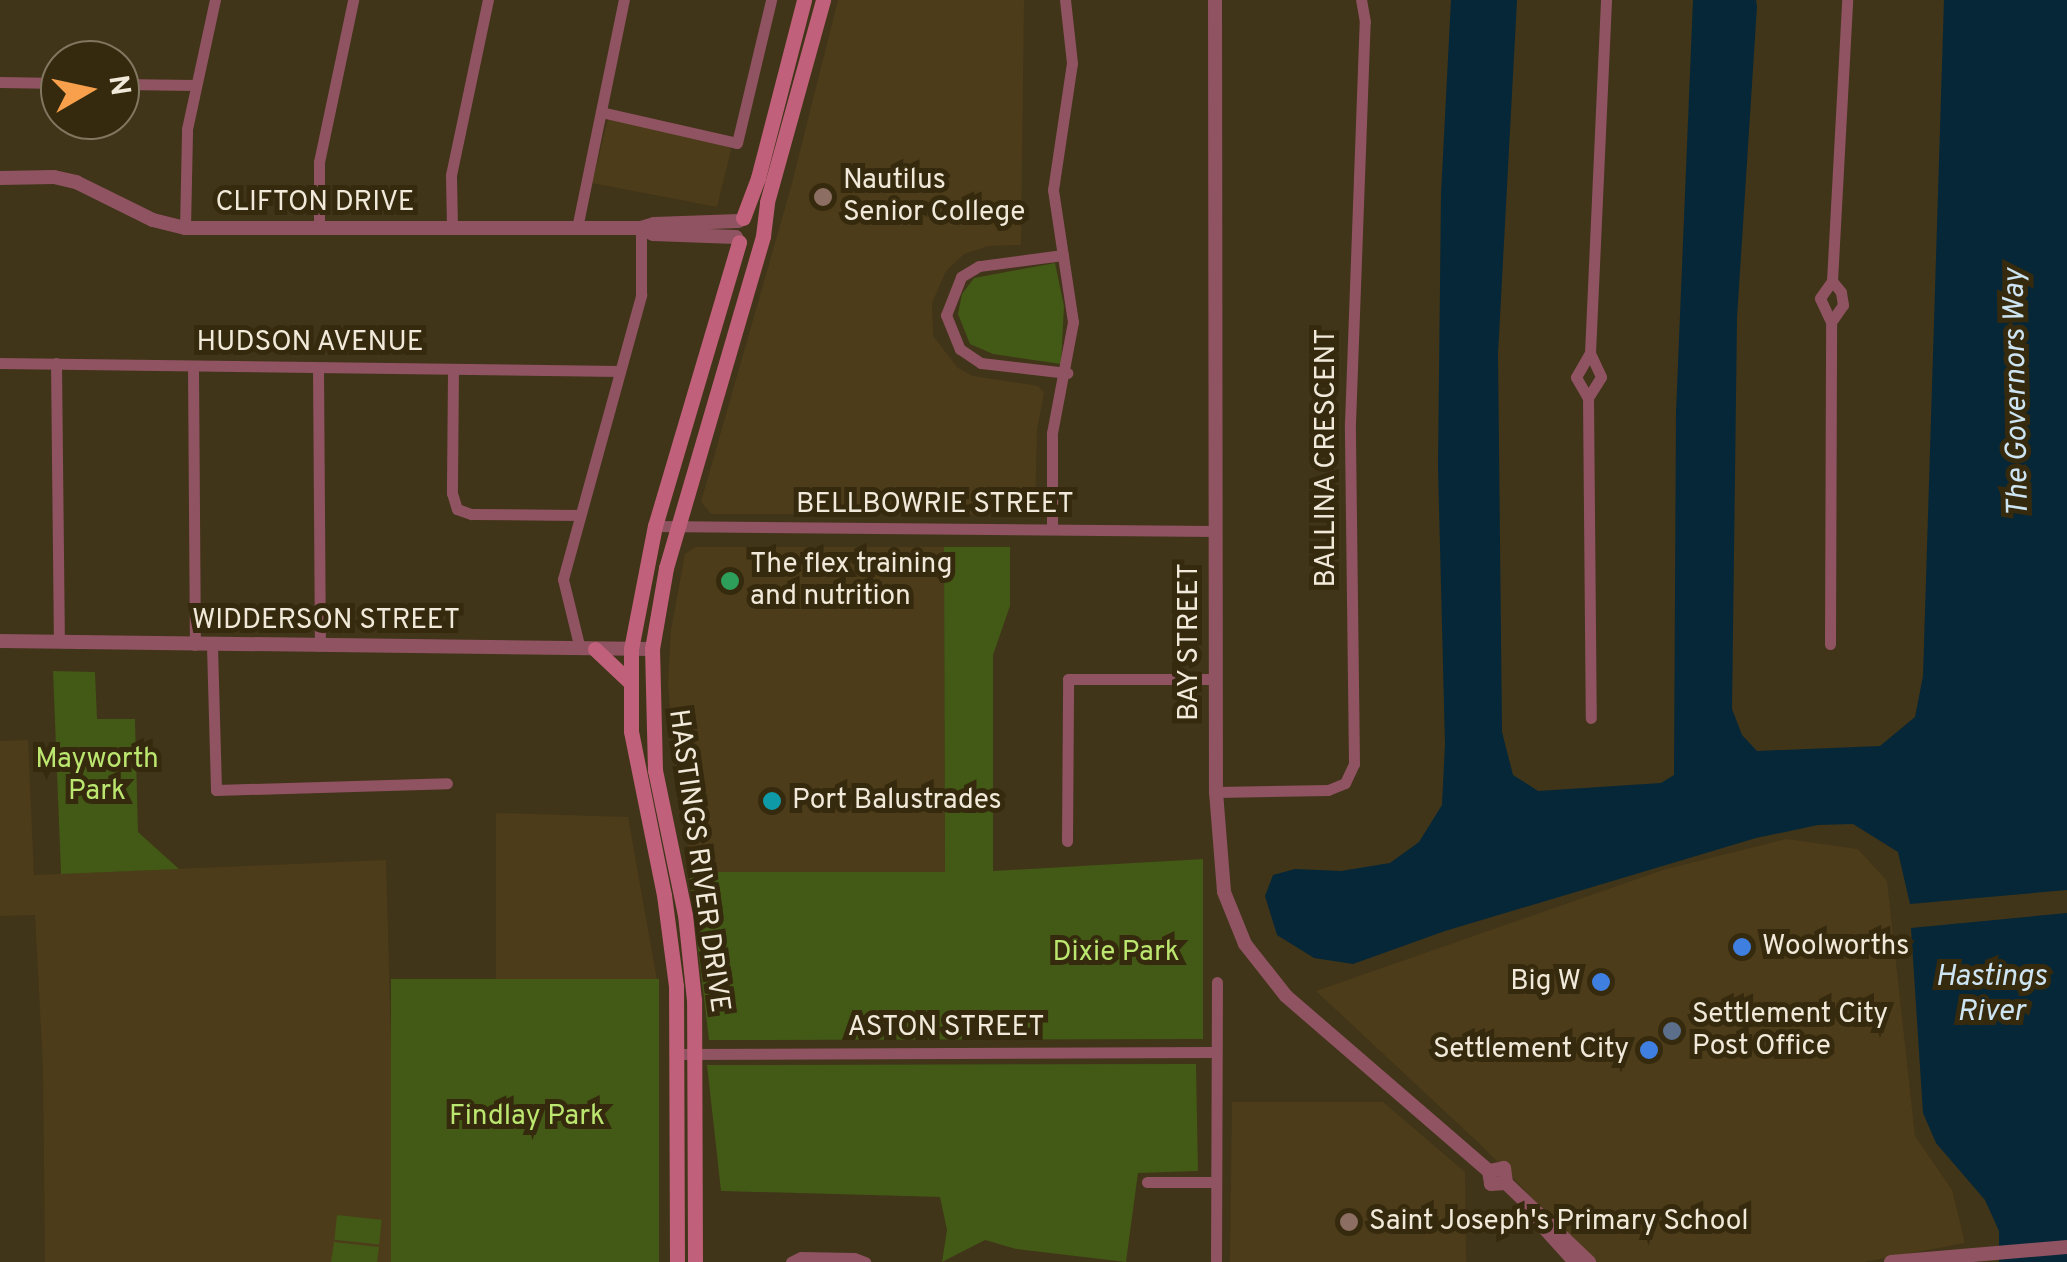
<!DOCTYPE html>
<style>
body{margin:0}
#map{position:relative;width:2067px;height:1262px;overflow:hidden;background:#403419;font-family:Overpass,sans-serif}
div>[style]{position:absolute}
[style*='--x']{left:calc(var(--x)*1px);top:calc(var(--y)*1px);width:calc(var(--w)*1px);rotate:calc(var(--a)*1deg)}
.built>*{inset:0;background:#4c3c19}
.green>*{inset:0;background:#435916;transform-origin:0 0}
.water>*{inset:0;background:#052738}
.minor>*{height:11px;margin:-5.5px;padding:0 5.5px;transform-origin:5.5px;border-radius:5.5px;background:#8f5362}
.tertiary>*{height:14px;margin:-7px;padding:0 7px;transform-origin:7px;border-radius:7px;background:#8f5362}
.secondary>*{height:15px;margin:-7.5px;padding:0 7.5px;transform-origin:7.5px;border-radius:7.5px;background:#c0607a}
.dots>*{width:28px;height:28px;translate:-50% -50%;box-sizing:border-box;border:5px solid #362a0e;border-radius:50%}
span{translate:-50% -50%;white-space:nowrap;text-align:center;line-height:1.15;-webkit-text-stroke:10px #362a0e;paint-order:stroke}
.poi-label{font-size:28px;color:#f1e9d9}
.left{translate:0 -50%;text-align:left}
.right{translate:-100% -50%;text-align:right}
.street-label{font-size:28px;color:#f1e9d9}
.park-label{font-size:28px;color:#bbe66f}
.water-label{font-size:30px;color:#cde4f2;font-style:italic}
.north{position:absolute;left:40px;top:40px;width:100px;height:100px;box-sizing:border-box;background:#362a0e;border:2px solid #81765f;border-radius:50%;rotate:81deg;font-size:28px;font-weight:700;line-height:40px;text-align:center;color:#f1e9d9}
.north::after{content:'';display:block;margin:auto;width:35px;height:45px;background:#f8a04b;clip-path:polygon(50% 0,100% 100%,50% 72%,0 100%)}
</style>
<div id="map">
<div class="built">
<i style="clip-path:polygon(838px 0,1024px 0,1021px 245px,988px 246px,964px 254px,946px 271px,932px 303px,933px 336px,958px 368px,973px 376px,1038px 386px,1044px 393px,1037px 429px,1035px 514px,711px 514px,701px 502px,791px 187px)"></i>
<i style="clip-path:polygon(608px 119px,728px 145px,731px 150px,717px 207px,592px 183px)"></i>
<i style="clip-path:polygon(695px 547px,944px 547px,945px 872px,695px 872px,677px 790px,668px 683px,671px 630px,685px 554px)"></i>
<i style="clip-path:polygon(28px 740px,34px 875px,386px 860px,397px 1262px,45px 1262px,43px 1067px,35px 915px,0 916px,0 741px)"></i>
<i style="clip-path:polygon(496px 813px,628px 817px,657px 980px,496px 985px)"></i>
<i style="clip-path:polygon(1786px 839px,1858px 849px,1887px 881px,1915px 1136px,1952px 1190px,1965px 1243px,1864px 1262px,1594px 1262px,1483px 1147px,1316px 991px,1663px 870px)"></i>
<i style="clip-path:polygon(1232px 1102px,1383px 1102px,1465px 1172px,1466px 1262px,1230px 1262px)"></i>
</div>
<div class="green">
<i style="clip-path:polygon(1055px 263px,1064px 306px,1061px 364px,993px 354px,970px 344px,958px 314px,962px 294px,974px 278px)"></i>
<i style="clip-path:polygon(944px 547px,1010px 547px,1010px 606px,993px 655px,993px 871px,1203px 859px,1203px 1039px,709px 1040px,689px 872px,945px 872px)"></i>
<i style="clip-path:polygon(53px 671px,95px 672px,97px 719px,135px 719px,138px 832px,179px 869px,61px 874px)"></i>
<i style="left:659px;top:979px;width:283px;height:268px;rotate:90deg"></i>
<i style="clip-path:polygon(1196px 1064px,1198px 1171px,1138px 1173px,1126px 1262px,1016px 1249px,985px 1240px,942px 1262px,947px 1230px,940px 1197px,721px 1191px,707px 1065px)"></i>
<i style="left:337px;top:1215px;width:45px;height:25px;rotate:6deg"></i>
<i style="clip-path:polygon(334px 1242px,379px 1247px,377px 1262px,331px 1262px)"></i>
</div>
<div class="water">
<i style="clip-path:polygon(1451px 0,1517px 0,1498px 354px,1502px 732px,1513px 775px,1538px 791px,1661px 783px,1674px 775px,1676px 412px,1693px 0,1756px 0,1757px 6px,1737px 318px,1732px 709px,1742px 735px,1757px 751px,1880px 746px,1915px 717px,1923px 676px,1944px 0,2067px 0,2067px 890px,1910px 904px,1898px 852px,1853px 824px,1818px 825px,1756px 838px,1445px 931px,1353px 964px,1314px 958px,1277px 935px,1265px 896px,1273px 875px,1295px 869px,1341px 871px,1390px 863px,1419px 842px,1442px 805px,1445px 744px,1438px 467px,1441px 194px)"></i>
<i style="clip-path:polygon(2067px 913px,2067px 1262px,1999px 1262px,1999px 1231px,1985px 1200px,1936px 1143px,1923px 1113px,1911px 928px)"></i>
</div>
<div class="minor">
<i style="--x:0;--y:82;--w:60;--a:1"></i>
<i style="--x:120;--y:84;--w:76;--a:0.8"></i>
<i style="--x:601;--y:112;--w:139;--a:12.8"></i>
<i style="--x:737;--y:143;--w:147;--a:-76.6"></i>
<i style="--x:185;--y:228;--w:99;--a:-88.8"></i>
<i style="--x:187;--y:129;--w:132;--a:-77.8"></i>
<i style="--x:319;--y:228;--w:66;--a:-90"></i>
<i style="--x:319;--y:162;--w:166;--a:-78.1"></i>
<i style="--x:452;--y:228;--w:53;--a:-91.1"></i>
<i style="--x:451;--y:175;--w:179;--a:-78.1"></i>
<i style="--x:577;--y:228;--w:233;--a:-78.4"></i>
<i style="--x:1063;--y:255;--w:85;--a:172.5"></i>
<i style="--x:979;--y:266;--w:21;--a:149"></i>
<i style="--x:961;--y:277;--w:41;--a:111.5"></i>
<i style="--x:946;--y:315;--w:37;--a:68"></i>
<i style="--x:960;--y:349;--w:25;--a:34"></i>
<i style="--x:981;--y:363;--w:87;--a:6.6"></i>
<i style="--x:1831;--y:322;--w:21;--a:-55"></i>
<i style="--x:1843;--y:305;--w:13;--a:-99"></i>
<i style="--x:1841;--y:292;--w:14;--a:-129"></i>
<i style="--x:1590;--y:353;--w:26;--a:65"></i>
<i style="--x:1601;--y:377;--w:25;--a:122"></i>
<i style="--x:1588;--y:398;--w:320;--a:89.5"></i>
<i style="--x:0;--y:363;--w:620;--a:0.74"></i>
<i style="--x:56;--y:363;--w:279;--a:89.4"></i>
<i style="--x:193;--y:368;--w:277;--a:89.6"></i>
<i style="--x:318;--y:368;--w:278;--a:89.6"></i>
<i style="--x:453;--y:370;--w:123;--a:90.5"></i>
<i style="--x:452;--y:493;--w:17;--a:73"></i>
<i style="--x:457;--y:509;--w:15;--a:20"></i>
<i style="--x:471;--y:514;--w:107;--a:0.5"></i>
<i style="--x:1588;--y:398;--w:24;--a:-120"></i>
<i style="--x:1576;--y:377;--w:28;--a:-60"></i>
<i style="--x:1590;--y:353;--w:353;--a:-87.4"></i>
<i style="--x:655;--y:526;--w:559;--a:0.51"></i>
<i style="--x:1052;--y:529;--w:96;--a:-90"></i>
<i style="--x:1052;--y:433;--w:113;--a:-79.3"></i>
<i style="--x:1073;--y:322;--w:134;--a:-98.6"></i>
<i style="--x:1053;--y:190;--w:128;--a:-81.5"></i>
<i style="--x:1072;--y:63;--w:63;--a:-96.3"></i>
<i style="--x:1830;--y:644;--w:322;--a:-89.8"></i>
<i style="--x:1831;--y:322;--w:26;--a:-115"></i>
<i style="--x:1820;--y:298;--w:21;--a:-55"></i>
<i style="--x:1832;--y:281;--w:281;--a:-86.9"></i>
<i style="--x:212;--y:646;--w:144;--a:88.4"></i>
<i style="--x:216;--y:790;--w:231;--a:-1.7"></i>
<i style="--x:580;--y:649;--w:72;--a:-103.7"></i>
<i style="--x:563;--y:579;--w:295;--a:-74.6"></i>
<i style="--x:641;--y:295;--w:67;--a:-90"></i>
<i style="--x:1216;--y:792;--w:112;--a:-1"></i>
<i style="--x:1328;--y:790;--w:18;--a:-22"></i>
<i style="--x:1345;--y:783;--w:21;--a:-65"></i>
<i style="--x:1354;--y:764;--w:341;--a:-90.7"></i>
<i style="--x:1350;--y:423;--w:401;--a:-87.9"></i>
<i style="--x:1365;--y:22;--w:22;--a:-100"></i>
<i style="--x:1067;--y:841;--w:162;--a:-89.6"></i>
<i style="--x:1068;--y:679;--w:147;--a:0"></i>
<i style="--x:678;--y:1054;--w:536;--a:-0.21"></i>
<i style="--x:1147;--y:1182;--w:69;--a:0"></i>
<i style="--x:791;--y:1262;--w:11;--a:-27"></i>
<i style="--x:801;--y:1257;--w:53;--a:1.1"></i>
<i style="--x:854;--y:1258;--w:12;--a:20"></i>
<i style="--x:1216;--y:1262;--w:280;--a:-89.8"></i>
</div>
<div class="tertiary">
<i style="--x:1215;--y:0;--w:792;--a:89.93"></i>
<i style="--x:1216;--y:792;--w:100;--a:85.4"></i>
<i style="--x:1224;--y:892;--w:56;--a:68"></i>
<i style="--x:1245;--y:944;--w:66;--a:51.7"></i>
<i style="--x:1286;--y:996;--w:268;--a:40.8"></i>
<i style="--x:1489;--y:1171;--w:13;--a:81"></i>
<i style="--x:1491;--y:1184;--w:15;--a:-4"></i>
<i style="--x:0;--y:178;--w:54;--a:-1.1"></i>
<i style="--x:54;--y:177;--w:23;--a:13"></i>
<i style="--x:76;--y:182;--w:86;--a:26.3"></i>
<i style="--x:153;--y:220;--w:33;--a:14"></i>
<i style="--x:185;--y:228;--w:456;--a:0"></i>
<i style="--x:641;--y:228;--w:14;--a:-17"></i>
<i style="--x:654;--y:224;--w:85;--a:-2"></i>
<i style="--x:642;--y:229;--w:12;--a:24"></i>
<i style="--x:653;--y:234;--w:83;--a:2.1"></i>
<i style="--x:0;--y:641;--w:652;--a:0.7"></i>
<i style="--x:1489;--y:1171;--w:15;--a:-11"></i>
<i style="--x:1504;--y:1168;--w:15;--a:82"></i>
<i style="--x:1506;--y:1183;--w:115;--a:43.6"></i>
<i style="--x:1539;--y:1222;--w:54;--a:48"></i>
<i style="--x:1891;--y:1262;--w:177;--a:-4.9"></i>
</div>
<div class="secondary">
<i style="--x:743;--y:218;--w:43;--a:-69.4"></i>
<i style="--x:758;--y:178;--w:184;--a:-75.5"></i>
<i style="--x:595;--y:649;--w:48;--a:43.3"></i>
<i style="--x:677;--y:1262;--w:276;--a:-90.2"></i>
<i style="--x:676;--y:986;--w:92;--a:-97.5"></i>
<i style="--x:664;--y:895;--w:167;--a:-101.4"></i>
<i style="--x:631;--y:731;--w:82;--a:-90"></i>
<i style="--x:631;--y:649;--w:125;--a:-79"></i>
<i style="--x:655;--y:526;--w:296;--a:-73.5"></i>
<i style="--x:695;--y:1262;--w:262;--a:-90.2"></i>
<i style="--x:694;--y:1000;--w:85;--a:-96"></i>
<i style="--x:685;--y:915;--w:148;--a:-101.7"></i>
<i style="--x:655;--y:770;--w:121;--a:-91.4"></i>
<i style="--x:652;--y:649;--w:82;--a:-80.2"></i>
<i style="--x:666;--y:568;--w:346;--a:-73.7"></i>
<i style="--x:763;--y:236;--w:34;--a:-83"></i>
<i style="--x:767;--y:202;--w:210;--a:-74.5"></i>
</div>
<div class="dots">
<i style="left:823px;top:197px;background:#8d6e63"></i>
<i style="left:730px;top:581px;background:#2e9e5b"></i>
<i style="left:772px;top:801px;background:#0f9aa8"></i>
<i style="left:1742px;top:947px;background:#3f7fe0"></i>
<i style="left:1601px;top:982px;background:#3f7fe0"></i>
<i style="left:1672px;top:1031px;background:#5c6f8a"></i>
<i style="left:1649px;top:1050px;background:#3f7fe0"></i>
<i style="left:1349px;top:1222px;background:#8d6e63"></i>
</div>
<div class="poi-label">
<span class="left" style="left:843px;top:197px">Nautilus<br>Senior College</span>
<span class="left" style="left:750px;top:581px">The flex training<br>and nutrition</span>
<span class="left" style="left:792px;top:801px">Port Balustrades</span>
<span class="left" style="left:1762px;top:947px">Woolworths</span>
<span class="right" style="left:1581px;top:982px">Big W</span>
<span class="left" style="left:1692px;top:1031px">Settlement City<br>Post Office</span>
<span class="right" style="left:1629px;top:1050px">Settlement City</span>
<span class="left" style="left:1369px;top:1222px">Saint Joseph's Primary School</span>
</div>
<div class="street-label">
<span style="left:315px;top:203px">CLIFTON DRIVE</span>
<span style="left:310px;top:343px">HUDSON AVENUE</span>
<span style="left:1327px;top:458px;rotate:-90deg">BALLINA CRESCENT</span>
<span style="left:935px;top:505px">BELLBOWRIE STREET</span>
<span style="left:326px;top:621px">WIDDERSON STREET</span>
<span style="left:1190px;top:642px;rotate:-90deg">BAY STREET</span>
<span style="left:698px;top:861px;rotate:82deg">HASTINGS RIVER DRIVE</span>
<span style="left:946px;top:1028px">ASTON STREET</span>
</div>
<div class="park-label">
<span style="left:97px;top:776px">Mayworth<br>Park</span>
<span style="left:1116px;top:953px">Dixie Park</span>
<span style="left:527px;top:1117px">Findlay Park</span>
</div>
<div class="water-label">
<span style="left:2018px;top:393px;rotate:-91deg">The Governors Way</span>
<span style="left:1991px;top:995px">Hastings<br>River</span>
</div>
<div class="north">N</div>
</div>
